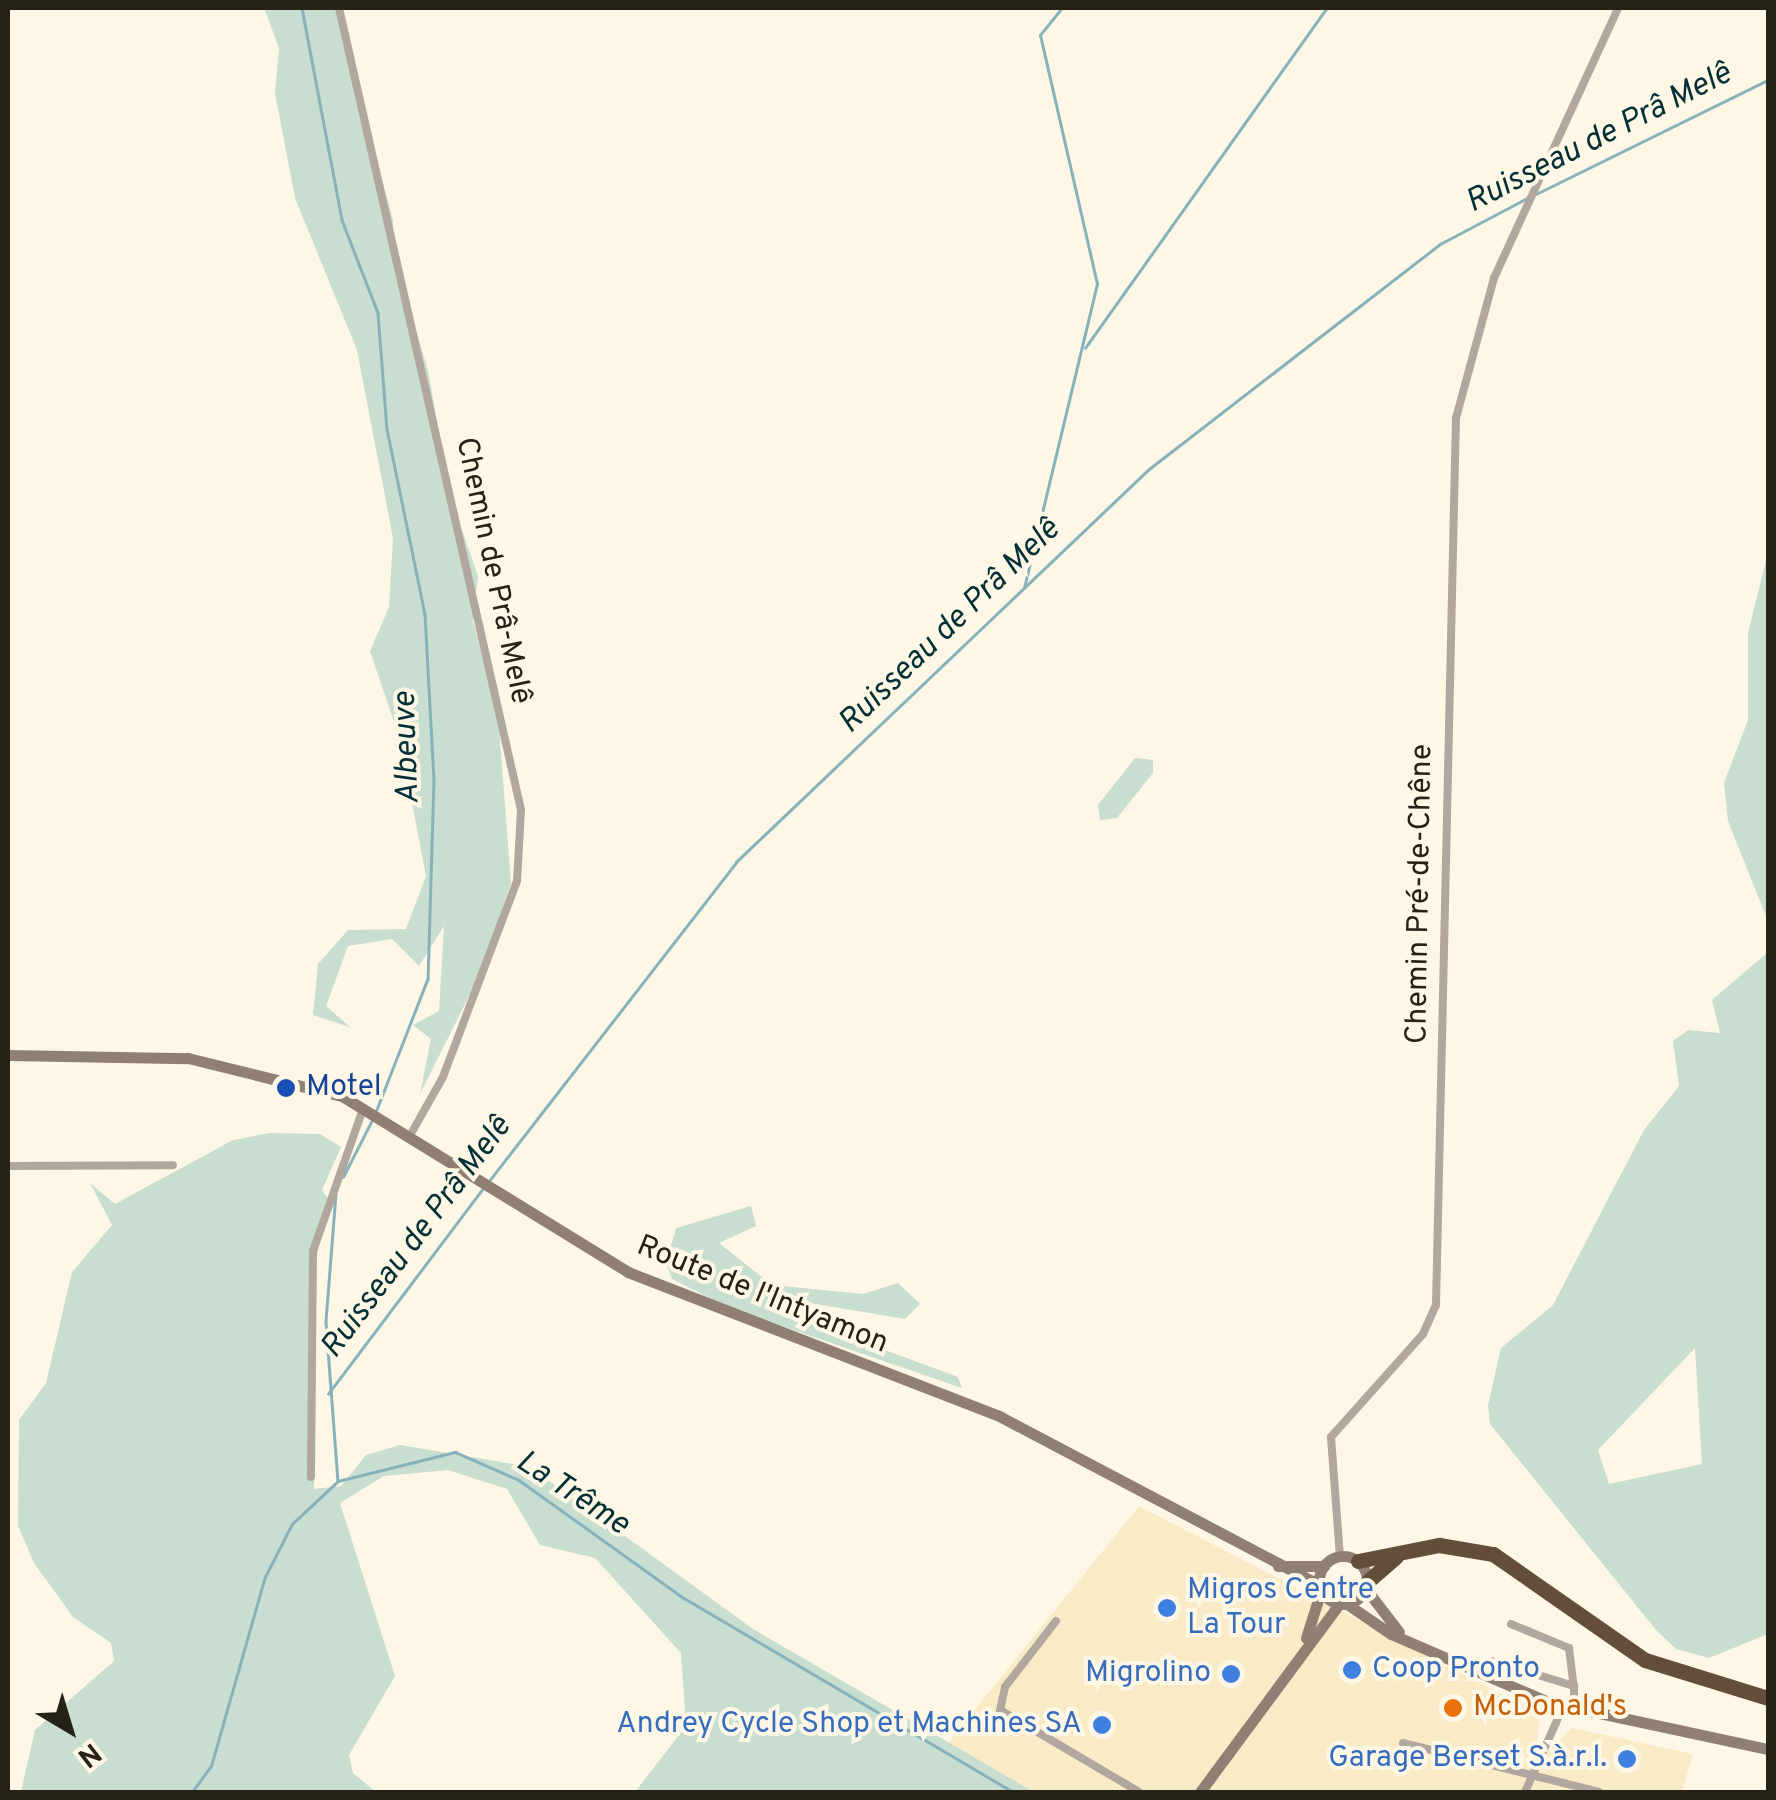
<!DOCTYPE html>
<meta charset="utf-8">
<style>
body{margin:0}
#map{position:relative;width:1776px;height:1800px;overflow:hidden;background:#fef7e6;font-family:Overpass,sans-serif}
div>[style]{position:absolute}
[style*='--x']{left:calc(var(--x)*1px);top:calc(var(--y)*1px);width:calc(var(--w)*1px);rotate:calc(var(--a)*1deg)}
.built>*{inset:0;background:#faebc7}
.green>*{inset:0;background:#c8ded0}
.stream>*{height:2.5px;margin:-1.25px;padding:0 1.25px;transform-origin:1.25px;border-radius:1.25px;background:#87b2bb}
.street>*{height:8px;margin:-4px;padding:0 4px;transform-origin:4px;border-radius:4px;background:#b2a79e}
.secondary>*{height:11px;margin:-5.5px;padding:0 5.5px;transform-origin:5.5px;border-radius:5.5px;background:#908073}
.secondary>.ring{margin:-5.5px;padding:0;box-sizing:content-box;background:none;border:11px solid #908073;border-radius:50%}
.highway>*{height:15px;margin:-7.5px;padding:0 7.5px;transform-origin:7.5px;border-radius:7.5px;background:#634d3b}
.dots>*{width:28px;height:28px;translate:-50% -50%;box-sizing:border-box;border:5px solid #fef7e6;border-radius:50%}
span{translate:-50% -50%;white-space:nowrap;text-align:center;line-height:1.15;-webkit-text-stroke:8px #fef7e6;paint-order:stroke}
.street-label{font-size:30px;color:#262217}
.transit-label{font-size:30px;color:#164399}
.left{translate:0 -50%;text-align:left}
.shop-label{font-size:30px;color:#366cbe}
.right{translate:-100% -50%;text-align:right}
.food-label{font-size:30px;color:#c56008}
.water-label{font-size:32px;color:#033037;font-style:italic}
.frame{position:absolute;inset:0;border:10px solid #262217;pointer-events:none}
.north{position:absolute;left:20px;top:1680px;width:100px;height:100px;-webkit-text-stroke:8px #fef7e6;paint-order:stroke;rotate:142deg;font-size:28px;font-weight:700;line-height:40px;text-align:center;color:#262217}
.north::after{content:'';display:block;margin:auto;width:35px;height:45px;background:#262217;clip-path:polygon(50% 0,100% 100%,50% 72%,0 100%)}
</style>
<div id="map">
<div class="built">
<i style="clip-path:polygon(1139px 1506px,1540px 1714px,1535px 1764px,1572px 1728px,1693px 1754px,1682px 1792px,1034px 1792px,948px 1743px)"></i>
</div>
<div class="green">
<i style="clip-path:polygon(264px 8px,335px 8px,393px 220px,392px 252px,428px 370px,450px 496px,478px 576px,473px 621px,498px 714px,511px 883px,481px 972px,420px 1094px,431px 1039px,413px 1025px,439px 1011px,444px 926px,419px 966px,392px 939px,348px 946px,326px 1006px,350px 1027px,313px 1015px,318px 964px,348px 930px,406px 929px,426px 876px,400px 740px,370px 651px,389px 607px,393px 538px,357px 350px,295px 198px,275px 93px,279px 48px)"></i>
<i style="clip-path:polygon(1768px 552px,1768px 921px,1728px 821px,1724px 783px,1748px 720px,1748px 633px)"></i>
<i style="clip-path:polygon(1135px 758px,1153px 760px,1153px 773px,1117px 818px,1100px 820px,1098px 805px)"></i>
<i style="clip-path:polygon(evenodd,1768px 952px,1768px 1634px,1709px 1658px,1676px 1649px,1656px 1630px,1490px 1424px,1488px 1405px,1501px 1348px,1553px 1305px,1644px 1130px,1679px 1086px,1673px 1041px,1688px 1030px,1720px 1033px,1712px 1000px,1768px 952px,1695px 1348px,1702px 1464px,1609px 1484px,1598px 1450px,1695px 1348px)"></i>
<i style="clip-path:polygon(270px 1133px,320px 1134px,341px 1147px,322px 1190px,329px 1200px,315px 1264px,314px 1489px,341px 1486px,366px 1455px,400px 1445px,530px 1467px,753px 1629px,1034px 1792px,635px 1792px,686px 1726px,681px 1653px,595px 1558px,540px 1545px,507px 1489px,448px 1470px,384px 1476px,340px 1503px,395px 1676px,349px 1755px,353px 1773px,376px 1792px,21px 1792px,35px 1730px,114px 1661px,111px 1643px,73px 1617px,34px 1563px,18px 1526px,19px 1420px,46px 1383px,72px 1272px,112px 1225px,90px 1183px,115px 1204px,233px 1140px)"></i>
<i style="clip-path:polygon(751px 1206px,756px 1226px,719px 1243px,772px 1285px,863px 1294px,898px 1283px,920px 1304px,905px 1319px,816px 1304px,774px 1309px,958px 1377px,962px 1388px,732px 1309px,672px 1279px,666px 1263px,676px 1228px)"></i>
</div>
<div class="stream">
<i style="--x:302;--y:8;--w:216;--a:79.3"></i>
<i style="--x:342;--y:220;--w:100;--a:68.8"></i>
<i style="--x:378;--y:313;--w:116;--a:85.6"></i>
<i style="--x:387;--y:429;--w:189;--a:78.4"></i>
<i style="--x:425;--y:614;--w:165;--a:86.9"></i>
<i style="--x:434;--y:779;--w:200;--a:91.7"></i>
<i style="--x:428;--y:979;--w:141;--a:111.3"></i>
<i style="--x:1536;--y:194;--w:258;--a:-26.2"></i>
<i style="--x:1085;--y:348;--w:417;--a:-54.6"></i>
<i style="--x:1024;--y:588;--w:313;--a:-76.5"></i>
<i style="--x:1097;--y:284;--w:255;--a:-102.9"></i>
<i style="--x:1040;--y:35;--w:35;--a:-51"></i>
<i style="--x:343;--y:1177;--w:62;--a:-63"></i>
<i style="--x:489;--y:1181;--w:403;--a:-52.2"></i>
<i style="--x:736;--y:862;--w:570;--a:-43.58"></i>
<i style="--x:1149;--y:469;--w:368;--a:-37.7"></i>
<i style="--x:1440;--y:244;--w:101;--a:-27.8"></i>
<i style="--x:336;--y:1194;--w:128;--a:94.5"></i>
<i style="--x:326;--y:1322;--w:159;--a:85.7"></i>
<i style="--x:328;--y:1394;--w:259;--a:-53"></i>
<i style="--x:192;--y:1792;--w:32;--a:-54"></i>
<i style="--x:211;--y:1766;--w:197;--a:-74.1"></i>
<i style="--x:265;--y:1577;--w:59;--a:-63"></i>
<i style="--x:292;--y:1524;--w:63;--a:-43.1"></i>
<i style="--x:338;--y:1481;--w:121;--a:-13.9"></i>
<i style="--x:455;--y:1452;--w:70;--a:23.6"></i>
<i style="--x:519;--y:1480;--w:203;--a:35.6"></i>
<i style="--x:684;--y:1598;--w:382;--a:30.5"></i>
</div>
<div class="street">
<i style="--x:339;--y:8;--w:822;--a:77.21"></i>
<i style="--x:521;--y:810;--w:71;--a:93.2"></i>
<i style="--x:517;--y:881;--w:210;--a:110.7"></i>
<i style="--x:443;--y:1077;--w:63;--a:119.4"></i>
<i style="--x:8;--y:1166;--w:165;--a:-0.3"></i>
<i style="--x:311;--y:1477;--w:226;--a:-89.5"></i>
<i style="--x:313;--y:1251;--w:151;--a:-70.6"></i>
<i style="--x:1340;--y:1557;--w:120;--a:-94.3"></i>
<i style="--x:1331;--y:1437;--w:138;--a:-48.2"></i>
<i style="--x:1423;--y:1334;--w:32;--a:-66"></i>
<i style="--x:1436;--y:1305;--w:887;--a:-88.71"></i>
<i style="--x:1456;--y:418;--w:145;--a:-74.8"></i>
<i style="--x:1494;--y:278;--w:297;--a:-65.3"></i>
<i style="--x:1056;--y:1621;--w:83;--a:127.7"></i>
<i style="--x:1005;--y:1687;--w:24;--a:102"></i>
<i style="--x:1000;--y:1710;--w:161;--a:30.5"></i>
<i style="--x:1511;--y:1624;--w:63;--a:22.5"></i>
<i style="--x:1569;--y:1648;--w:38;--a:83"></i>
<i style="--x:1493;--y:1661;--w:85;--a:17.2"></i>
<i style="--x:1574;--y:1686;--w:24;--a:90"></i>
<i style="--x:1403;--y:1743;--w:202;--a:14"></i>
<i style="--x:1525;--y:1792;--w:93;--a:-65.9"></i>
</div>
<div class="secondary">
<i style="--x:8;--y:1055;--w:180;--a:1"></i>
<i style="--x:188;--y:1058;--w:159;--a:13.9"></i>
<i style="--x:342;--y:1096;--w:336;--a:31.6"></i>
<i style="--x:628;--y:1272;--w:400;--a:21.2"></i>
<i style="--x:1001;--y:1417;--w:361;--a:27.8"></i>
<i class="ring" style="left:1319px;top:1556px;width:37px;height:37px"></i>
<i style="--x:1278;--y:1566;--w:46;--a:0"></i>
<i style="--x:1366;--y:1589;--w:54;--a:52.5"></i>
<i style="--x:1347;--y:1604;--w:53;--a:34.3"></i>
<i style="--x:1391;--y:1634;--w:171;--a:23.4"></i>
<i style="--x:1548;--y:1702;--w:225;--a:12.1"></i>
<i style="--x:1306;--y:1638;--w:50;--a:-72.6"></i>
<i style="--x:1200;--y:1792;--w:234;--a:-53.5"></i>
</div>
<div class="highway">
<i style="--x:1358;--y:1561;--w:83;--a:-11.2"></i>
<i style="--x:1439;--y:1545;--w:55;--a:9.5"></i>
<i style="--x:1493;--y:1554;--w:185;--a:34.9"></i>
<i style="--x:1645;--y:1660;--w:129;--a:17.2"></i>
<i style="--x:1368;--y:1581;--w:37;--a:-41"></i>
</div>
<div class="dots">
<i style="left:286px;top:1088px;background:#1a4fb4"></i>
<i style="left:1167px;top:1608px;background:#3f7fe0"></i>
<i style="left:1352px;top:1670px;background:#3f7fe0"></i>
<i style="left:1231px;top:1674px;background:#3f7fe0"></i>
<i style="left:1453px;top:1708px;background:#e8710a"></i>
<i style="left:1102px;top:1725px;background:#3f7fe0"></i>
<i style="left:1627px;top:1759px;background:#3f7fe0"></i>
</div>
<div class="street-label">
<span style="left:492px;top:571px;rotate:78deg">Chemin de Prâ-Melê</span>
<span style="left:1421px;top:894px;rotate:-89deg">Chemin Pré-de-Chêne</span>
<span style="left:762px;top:1296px;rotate:22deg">Route de l'Intyamon</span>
</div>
<div class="transit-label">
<span class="left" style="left:306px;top:1088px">Motel</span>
</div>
<div class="shop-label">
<span class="left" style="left:1187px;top:1608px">Migros Centre<br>La Tour</span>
<span class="left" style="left:1372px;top:1670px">Coop Pronto</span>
<span class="right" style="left:1211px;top:1674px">Migrolino</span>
<span class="right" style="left:1082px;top:1725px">Andrey Cycle Shop et Machines SA</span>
<span class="right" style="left:1607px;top:1759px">Garage Berset S.à.r.l.</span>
</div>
<div class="food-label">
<span class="left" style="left:1473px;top:1708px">McDonald's</span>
</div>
<div class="water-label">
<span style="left:1599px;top:139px;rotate:-27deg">Ruisseau de Prâ Melê</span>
<span style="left:950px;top:627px;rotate:-44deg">Ruisseau de Prâ Melê</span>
<span style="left:408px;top:748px;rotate:-92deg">Albeuve</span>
<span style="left:417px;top:1238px;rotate:-53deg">Ruisseau de Prâ Melê</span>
<span style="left:572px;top:1494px;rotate:33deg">La Trême</span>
</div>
<div class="frame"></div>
<div class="north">N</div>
</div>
